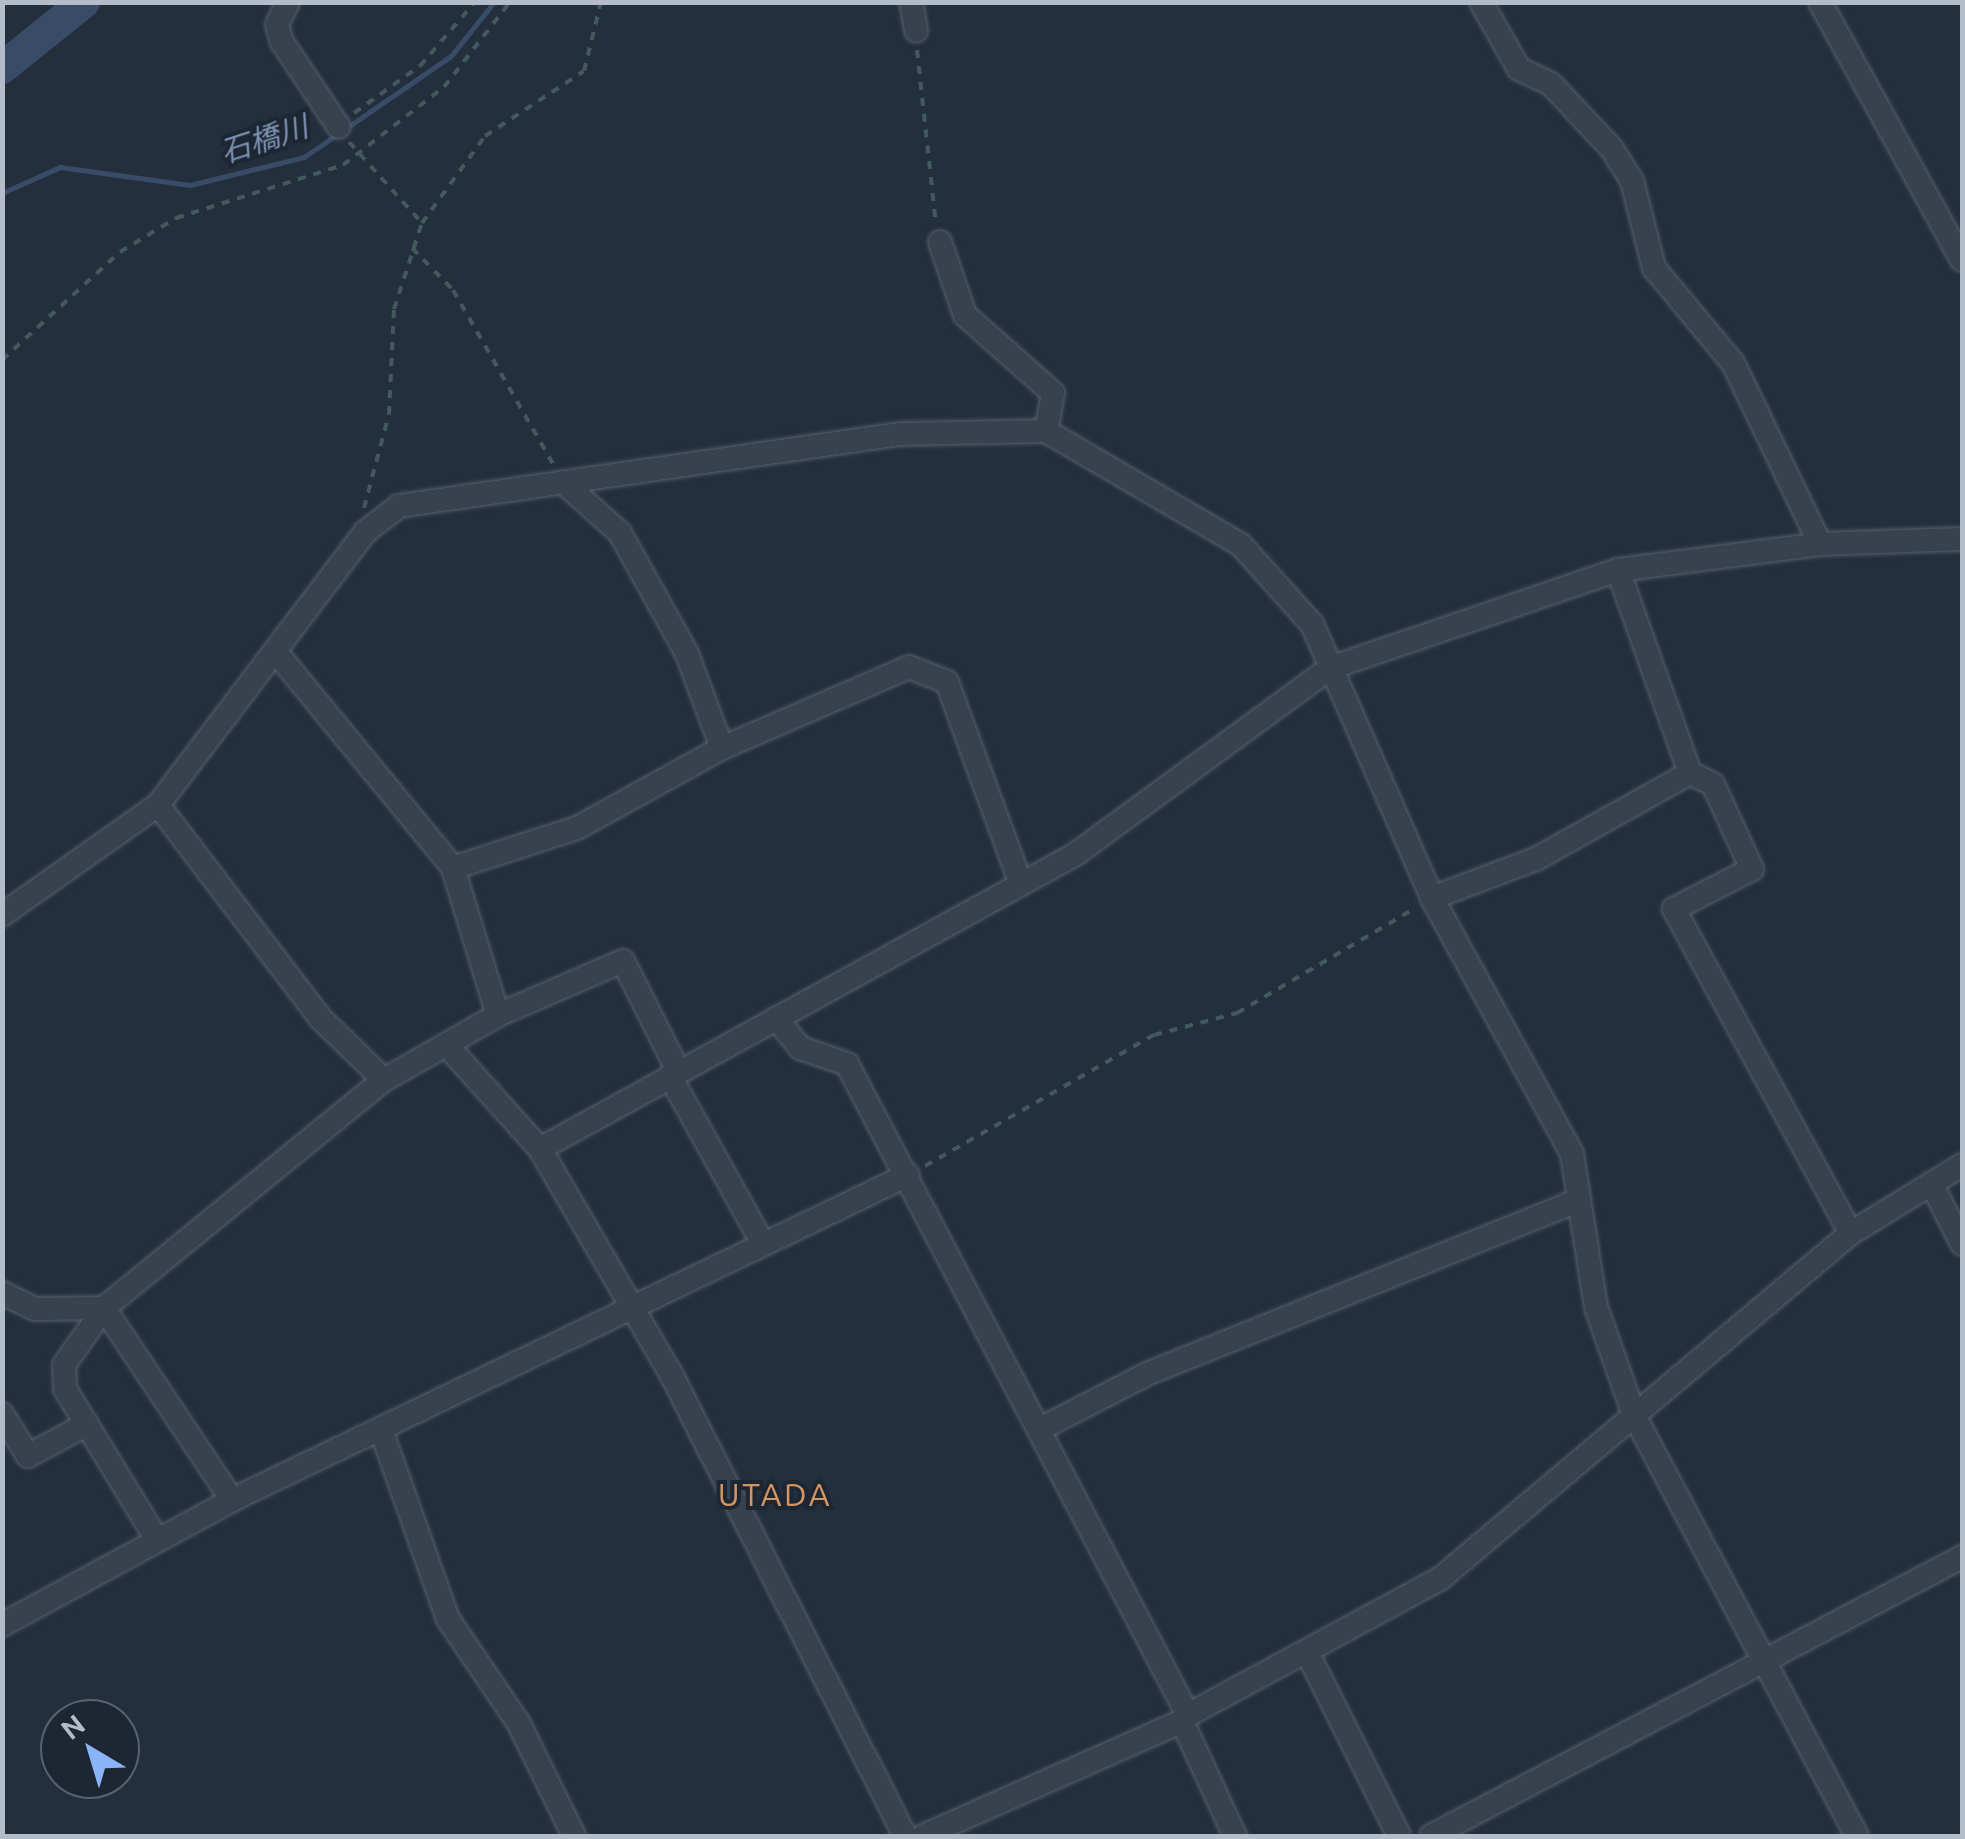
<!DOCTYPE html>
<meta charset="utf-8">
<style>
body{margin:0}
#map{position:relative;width:1965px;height:1839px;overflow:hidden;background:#242f3e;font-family:Ubuntu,"Noto Sans JP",sans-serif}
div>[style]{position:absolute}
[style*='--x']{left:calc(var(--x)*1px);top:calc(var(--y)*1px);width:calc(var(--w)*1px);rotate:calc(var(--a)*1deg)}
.stream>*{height:5px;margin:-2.5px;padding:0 2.5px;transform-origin:2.5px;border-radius:2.5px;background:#394c67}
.river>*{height:32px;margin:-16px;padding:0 16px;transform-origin:16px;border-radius:16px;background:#394c67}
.path>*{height:4px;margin-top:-2px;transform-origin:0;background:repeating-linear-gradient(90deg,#44595c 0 8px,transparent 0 16px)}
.roads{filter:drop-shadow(0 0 2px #565f6c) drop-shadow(0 0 2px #565f6c)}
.minor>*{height:22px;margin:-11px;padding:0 11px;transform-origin:11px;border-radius:11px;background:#38414e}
span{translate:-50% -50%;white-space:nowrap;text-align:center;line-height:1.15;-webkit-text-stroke:8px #1d2633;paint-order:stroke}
.water-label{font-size:30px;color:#7c92b1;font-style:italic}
.quarter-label{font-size:32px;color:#d59563;letter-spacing:2.5px}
.frame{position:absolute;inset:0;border:5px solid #b4bcc9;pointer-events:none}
.north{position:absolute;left:40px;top:1699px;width:100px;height:100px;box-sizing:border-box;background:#1d2633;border:2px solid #59626f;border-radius:50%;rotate:322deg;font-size:28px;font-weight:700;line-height:40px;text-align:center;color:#b4bcc9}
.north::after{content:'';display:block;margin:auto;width:35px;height:45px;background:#8ab4f8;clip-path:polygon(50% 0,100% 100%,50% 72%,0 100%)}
</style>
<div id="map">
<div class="stream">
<i style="--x:2;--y:193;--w:64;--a:-24.1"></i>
<i style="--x:60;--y:167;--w:131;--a:7.9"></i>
<i style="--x:190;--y:185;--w:117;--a:-13.8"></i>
<i style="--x:304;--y:157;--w:178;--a:-34.5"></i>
<i style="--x:451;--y:56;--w:69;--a:-51.5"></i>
</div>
<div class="river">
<i style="--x:2;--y:68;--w:105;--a:-38.8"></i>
</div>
<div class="path">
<i style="--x:917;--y:50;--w:175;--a:83.8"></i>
<i style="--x:354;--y:113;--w:81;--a:-35.5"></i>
<i style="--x:420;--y:66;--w:84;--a:-49.3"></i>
<i style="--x:349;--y:142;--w:109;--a:48"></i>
<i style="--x:412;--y:248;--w:59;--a:45.7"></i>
<i style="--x:453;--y:290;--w:201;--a:60.1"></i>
<i style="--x:2;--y:360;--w:160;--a:-42.5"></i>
<i style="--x:120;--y:252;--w:66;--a:-31.3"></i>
<i style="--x:176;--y:218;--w:175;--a:-17.6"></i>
<i style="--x:343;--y:165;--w:128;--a:-37.7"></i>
<i style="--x:444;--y:87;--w:108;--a:-52.2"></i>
<i style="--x:364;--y:508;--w:97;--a:-75.1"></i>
<i style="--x:389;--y:414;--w:105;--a:-87.3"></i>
<i style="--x:394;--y:309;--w:90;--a:-72"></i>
<i style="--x:422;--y:223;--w:107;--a:-54.1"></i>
<i style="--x:485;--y:136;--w:118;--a:-33.3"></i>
<i style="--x:584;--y:71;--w:71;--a:-76.2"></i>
<i style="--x:925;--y:1166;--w:264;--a:-29.8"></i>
<i style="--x:1154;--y:1035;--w:86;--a:-14.8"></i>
<i style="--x:1237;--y:1013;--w:207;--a:-30.5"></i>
</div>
<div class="roads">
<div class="minor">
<i style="--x:288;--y:2;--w:25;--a:116"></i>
<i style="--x:277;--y:25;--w:18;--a:74"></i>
<i style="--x:282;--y:42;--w:102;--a:56.2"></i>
<i style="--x:911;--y:2;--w:29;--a:80"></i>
<i style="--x:1481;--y:2;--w:77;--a:60.4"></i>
<i style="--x:1519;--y:69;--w:35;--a:25"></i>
<i style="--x:1551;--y:84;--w:89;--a:46.8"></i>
<i style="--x:1612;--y:149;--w:38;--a:58"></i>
<i style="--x:1632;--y:181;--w:90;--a:75.8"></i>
<i style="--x:1654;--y:268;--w:124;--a:50.3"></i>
<i style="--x:1733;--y:363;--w:201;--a:64.3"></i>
<i style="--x:1820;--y:2;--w:294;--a:61.2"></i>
<i style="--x:940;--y:242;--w:77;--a:71.1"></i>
<i style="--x:965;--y:315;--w:118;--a:41.6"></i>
<i style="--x:1053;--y:393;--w:39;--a:100"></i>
<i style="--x:563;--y:482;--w:76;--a:41.8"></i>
<i style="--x:620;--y:533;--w:138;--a:61"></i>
<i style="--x:687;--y:654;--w:100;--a:69.6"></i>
<i style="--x:1618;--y:570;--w:215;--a:70.5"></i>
<i style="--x:1690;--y:773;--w:25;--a:26"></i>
<i style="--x:1713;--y:784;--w:94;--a:65.4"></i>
<i style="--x:1752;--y:869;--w:88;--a:152.9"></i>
<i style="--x:1674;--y:909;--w:369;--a:61.4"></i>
<i style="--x:275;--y:651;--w:281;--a:50.6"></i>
<i style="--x:453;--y:868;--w:154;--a:73"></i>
<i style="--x:158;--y:805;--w:268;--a:52.7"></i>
<i style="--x:320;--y:1018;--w:89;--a:44.1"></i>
<i style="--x:384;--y:1080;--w:131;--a:-29.7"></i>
<i style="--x:498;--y:1015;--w:136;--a:-23.4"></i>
<i style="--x:623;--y:961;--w:123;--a:63.4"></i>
<i style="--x:453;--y:868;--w:130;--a:-17.9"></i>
<i style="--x:577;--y:828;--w:166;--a:-28.9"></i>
<i style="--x:722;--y:748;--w:204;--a:-23.4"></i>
<i style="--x:909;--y:667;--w:41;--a:21.5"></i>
<i style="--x:947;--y:682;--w:215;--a:69.9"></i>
<i style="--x:1432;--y:898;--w:111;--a:-20.6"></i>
<i style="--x:1536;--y:859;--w:176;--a:-29.2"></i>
<i style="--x:2;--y:915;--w:191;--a:-35.2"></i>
<i style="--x:158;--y:805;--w:343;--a:-52.8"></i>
<i style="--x:365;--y:532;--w:43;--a:-37.4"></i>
<i style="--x:399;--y:506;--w:506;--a:-8.18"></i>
<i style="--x:900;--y:434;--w:146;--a:-1.2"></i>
<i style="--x:1046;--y:431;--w:226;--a:30.3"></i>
<i style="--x:1241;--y:545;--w:106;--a:48.1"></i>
<i style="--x:1312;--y:624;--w:299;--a:66.3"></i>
<i style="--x:1432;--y:898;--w:292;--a:61.3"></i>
<i style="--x:1572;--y:1154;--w:155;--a:81.1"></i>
<i style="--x:1596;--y:1307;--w:114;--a:70.6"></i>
<i style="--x:1634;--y:1415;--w:476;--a:62.1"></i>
<i style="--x:776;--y:1018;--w:38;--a:51"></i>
<i style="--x:800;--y:1048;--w:50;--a:18.8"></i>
<i style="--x:847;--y:1064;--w:735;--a:62.35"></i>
<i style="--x:1188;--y:1715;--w:8;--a:135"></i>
<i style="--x:1182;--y:1721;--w:127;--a:65.3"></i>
<i style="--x:450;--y:1049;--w:135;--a:48"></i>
<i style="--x:540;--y:1149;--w:258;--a:59.8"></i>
<i style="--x:670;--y:1372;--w:520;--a:63.14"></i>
<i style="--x:670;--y:1076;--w:190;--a:61"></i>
<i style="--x:540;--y:1149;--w:612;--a:-28.83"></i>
<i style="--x:1076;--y:854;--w:315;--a:-36.2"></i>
<i style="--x:1330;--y:668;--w:304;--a:-18.8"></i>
<i style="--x:1618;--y:570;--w:204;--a:-7.3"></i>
<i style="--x:1820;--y:544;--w:142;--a:-2"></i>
<i style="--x:1932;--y:1185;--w:66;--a:63"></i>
<i style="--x:2;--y:1293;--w:37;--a:26"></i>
<i style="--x:35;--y:1309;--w:69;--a:-0.8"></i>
<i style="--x:104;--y:1308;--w:231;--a:56.3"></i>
<i style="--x:2;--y:1414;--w:49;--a:58.2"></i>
<i style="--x:28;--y:1456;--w:67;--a:-28.5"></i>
<i style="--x:1040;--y:1429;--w:123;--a:-27.2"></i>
<i style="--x:1149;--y:1373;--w:463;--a:-21.9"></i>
<i style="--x:381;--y:1430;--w:201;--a:70.5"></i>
<i style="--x:448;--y:1619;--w:127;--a:55.9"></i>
<i style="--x:519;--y:1724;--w:125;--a:63.8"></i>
<i style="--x:156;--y:1538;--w:175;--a:-121.4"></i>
<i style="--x:65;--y:1389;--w:24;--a:-92"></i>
<i style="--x:64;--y:1365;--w:70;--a:-54.9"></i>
<i style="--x:104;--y:1308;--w:361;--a:-39.2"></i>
<i style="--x:2;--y:1625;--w:262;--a:-28.5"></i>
<i style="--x:232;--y:1500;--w:750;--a:-25.68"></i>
<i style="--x:1308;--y:1654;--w:203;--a:63.4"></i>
<i style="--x:1188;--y:1715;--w:288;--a:-28.4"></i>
<i style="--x:1441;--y:1578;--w:536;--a:-40.08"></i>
<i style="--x:1851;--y:1233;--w:130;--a:-31.5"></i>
<i style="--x:923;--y:1836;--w:283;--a:-23.9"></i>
<i style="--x:1431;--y:1836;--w:600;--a:-27.72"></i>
</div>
</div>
<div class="water-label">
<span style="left:264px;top:139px;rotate:-18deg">石橋川</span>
</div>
<div class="quarter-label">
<span style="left:775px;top:1494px">UTADA</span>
</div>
<div class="frame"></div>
<div class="north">N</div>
</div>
